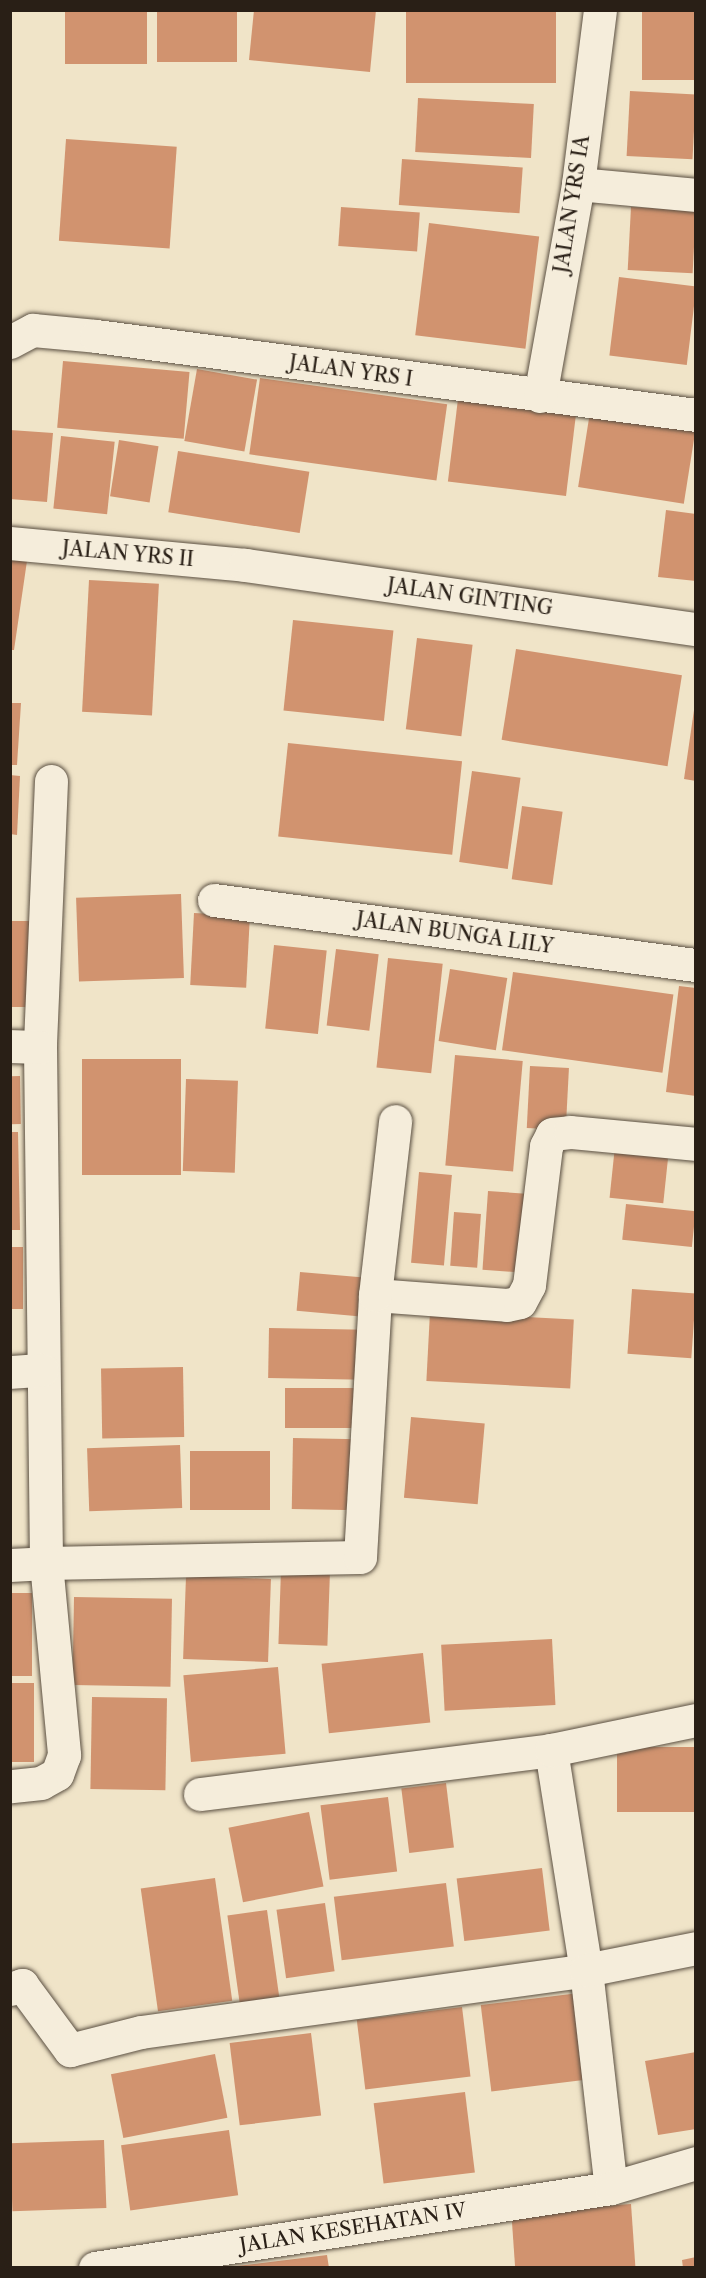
<!DOCTYPE html>
<style>
body{margin:0}
#map{position:relative;width:706px;height:2278px;overflow:hidden;background:#f0e4c8;font-family:"Libre Caslon Text",serif}
div>[style]{position:absolute}
[style*='--x']{left:calc(var(--x)*1px);top:calc(var(--y)*1px);width:calc(var(--w)*1px);rotate:calc(var(--a)*1deg)}
.building>*{inset:0;background:#d1936f;transform-origin:0 0}
.roads{filter:drop-shadow(0 0 2px #5b5042) drop-shadow(0 0 2px #5b5042)}
.minor>*{height:33px;margin:-16.5px;padding:0 16.5px;transform-origin:16.5px;border-radius:16.5px;background:#f5eddb}
span{translate:-50% -50%;white-space:nowrap;text-align:center;line-height:1.15;-webkit-text-stroke:4.5px #f5eddb;paint-order:stroke}
.street-label{font-size:20px;color:#291f16}
.frame{position:absolute;inset:0;border:12px solid #291f16;pointer-events:none}
</style>
<div id="map">
<div class="building">
<i style="left:65px;top:10px;width:82px;height:54px"></i>
<i style="left:157px;top:10px;width:80px;height:52px"></i>
<i style="clip-path:polygon(254px 10px,376px 10px,370px 72px,249px 60px)"></i>
<i style="left:406px;top:10px;width:150px;height:73px"></i>
<i style="left:642px;top:10px;width:54px;height:70px"></i>
<i style="left:630px;top:91px;width:66px;height:65px;rotate:3deg"></i>
<i style="left:418px;top:98px;width:116px;height:54px;rotate:3deg"></i>
<i style="left:66px;top:139px;width:111px;height:102px;rotate:4deg"></i>
<i style="left:402px;top:159px;width:121px;height:46px;rotate:4deg"></i>
<i style="left:341px;top:207px;width:79px;height:39px;rotate:4deg"></i>
<i style="left:631px;top:207px;width:65px;height:63px;rotate:3deg"></i>
<i style="left:429px;top:223px;width:111px;height:113px;rotate:7deg"></i>
<i style="left:619px;top:277px;width:78px;height:79px;rotate:7deg"></i>
<i style="left:63px;top:361px;width:127px;height:67px;rotate:5deg"></i>
<i style="left:197px;top:369px;width:61px;height:73px;rotate:10deg"></i>
<i style="left:260px;top:378px;width:189px;height:77px;rotate:8deg"></i>
<i style="left:458px;top:399px;width:119px;height:83px;rotate:7deg"></i>
<i style="left:590px;top:412px;width:107px;height:76px;rotate:9deg"></i>
<i style="clip-path:polygon(10px 430px,53px 433px,47px 502px,10px 499px)"></i>
<i style="left:61px;top:436px;width:54px;height:73px;rotate:6deg"></i>
<i style="left:119px;top:440px;width:40px;height:57px;rotate:9deg"></i>
<i style="left:178px;top:451px;width:133px;height:62px;rotate:9deg"></i>
<i style="clip-path:polygon(666px 510px,696px 514px,696px 581px,658px 577px)"></i>
<i style="clip-path:polygon(10px 553px,28px 554px,14px 650px,10px 650px)"></i>
<i style="left:89px;top:580px;width:70px;height:132px;rotate:3deg"></i>
<i style="left:293px;top:620px;width:101px;height:91px;rotate:6deg"></i>
<i style="left:417px;top:638px;width:56px;height:92px;rotate:7deg"></i>
<i style="left:516px;top:649px;width:168px;height:92px;rotate:9deg"></i>
<i style="clip-path:polygon(10px 703px,21px 703px,17px 765px,10px 765px)"></i>
<i style="clip-path:polygon(694px 710px,696px 710px,696px 781px,684px 779px)"></i>
<i style="left:288px;top:743px;width:175px;height:94px;rotate:6deg"></i>
<i style="left:472px;top:771px;width:49px;height:92px;rotate:8deg"></i>
<i style="clip-path:polygon(10px 775px,20px 776px,17px 835px,10px 834px)"></i>
<i style="left:522px;top:806px;width:41px;height:74px;rotate:8deg"></i>
<i style="left:181px;top:894px;width:84px;height:105px;rotate:88deg"></i>
<i style="left:194px;top:913px;width:56px;height:72px;rotate:3deg"></i>
<i style="left:10px;top:921px;width:19px;height:86px"></i>
<i style="left:274px;top:945px;width:53px;height:84px;rotate:6deg"></i>
<i style="left:336px;top:949px;width:43px;height:77px;rotate:7deg"></i>
<i style="left:388px;top:958px;width:55px;height:110px;rotate:6deg"></i>
<i style="left:450px;top:969px;width:58px;height:73px;rotate:9deg"></i>
<i style="left:513px;top:972px;width:162px;height:79px;rotate:8deg"></i>
<i style="clip-path:polygon(679px 986px,696px 988px,696px 1096px,666px 1092px)"></i>
<i style="left:455px;top:1055px;width:68px;height:111px;rotate:5deg"></i>
<i style="left:82px;top:1059px;width:99px;height:116px"></i>
<i style="left:530px;top:1066px;width:39px;height:62px;rotate:3deg"></i>
<i style="left:20px;top:1076px;width:48px;height:10px;rotate:89deg"></i>
<i style="left:186px;top:1079px;width:52px;height:92px;rotate:2deg"></i>
<i style="clip-path:polygon(10px 1132px,18px 1132px,20px 1230px,10px 1230px)"></i>
<i style="left:615px;top:1146px;width:54px;height:52px;rotate:6deg"></i>
<i style="left:419px;top:1172px;width:33px;height:91px;rotate:5deg"></i>
<i style="left:488px;top:1191px;width:45px;height:79px;rotate:4deg"></i>
<i style="left:626px;top:1204px;width:70px;height:36px;rotate:6deg"></i>
<i style="left:454px;top:1212px;width:27px;height:54px;rotate:4deg"></i>
<i style="left:10px;top:1247px;width:13px;height:62px"></i>
<i style="left:300px;top:1272px;width:70px;height:39px;rotate:5deg"></i>
<i style="left:632px;top:1289px;width:64px;height:65px;rotate:4deg"></i>
<i style="left:430px;top:1312px;width:144px;height:69px;rotate:3deg"></i>
<i style="left:269px;top:1328px;width:96px;height:50px;rotate:1deg"></i>
<i style="left:183px;top:1367px;width:70px;height:82px;rotate:89deg"></i>
<i style="left:285px;top:1388px;width:75px;height:40px"></i>
<i style="left:411px;top:1417px;width:74px;height:81px;rotate:5deg"></i>
<i style="left:293px;top:1438px;width:66px;height:71px;rotate:1deg"></i>
<i style="left:180px;top:1445px;width:63px;height:93px;rotate:88deg"></i>
<i style="left:190px;top:1451px;width:80px;height:59px"></i>
<i style="left:281px;top:1570px;width:49px;height:74px;rotate:2deg"></i>
<i style="left:186px;top:1576px;width:85px;height:83px;rotate:2deg"></i>
<i style="left:10px;top:1593px;width:22px;height:83px"></i>
<i style="left:74px;top:1597px;width:98px;height:88px;rotate:1deg"></i>
<i style="left:552px;top:1639px;width:66px;height:111px;rotate:87deg"></i>
<i style="left:423px;top:1653px;width:70px;height:102px;rotate:84deg"></i>
<i style="left:278px;top:1667px;width:87px;height:95px;rotate:85deg"></i>
<i style="left:10px;top:1683px;width:24px;height:79px"></i>
<i style="left:92px;top:1697px;width:75px;height:92px;rotate:1deg"></i>
<i style="left:696px;top:1747px;width:65px;height:79px;rotate:90deg"></i>
<i style="left:446px;top:1783px;width:65px;height:45px;rotate:83deg"></i>
<i style="left:388px;top:1797px;width:75px;height:68px;rotate:83deg"></i>
<i style="left:309px;top:1812px;width:76px;height:82px;rotate:79deg"></i>
<i style="left:542px;top:1868px;width:63px;height:86px;rotate:83deg"></i>
<i style="left:215px;top:1878px;width:124px;height:75px;rotate:82deg"></i>
<i style="left:446px;top:1883px;width:64px;height:113px;rotate:83deg"></i>
<i style="left:325px;top:1903px;width:69px;height:49px;rotate:82deg"></i>
<i style="left:267px;top:1910px;width:90px;height:40px;rotate:82deg"></i>
<i style="left:579px;top:1993px;width:87px;height:99px;rotate:83deg"></i>
<i style="left:462px;top:2007px;width:70px;height:106px;rotate:83deg"></i>
<i style="left:311px;top:2033px;width:83px;height:82px;rotate:83deg"></i>
<i style="clip-path:polygon(696px 2052px,696px 2129px,658px 2135px,645px 2061px)"></i>
<i style="left:215px;top:2054px;width:65px;height:106px;rotate:79deg"></i>
<i style="left:465px;top:2092px;width:81px;height:92px;rotate:83deg"></i>
<i style="left:229px;top:2130px;width:66px;height:109px;rotate:82deg"></i>
<i style="left:104px;top:2140px;width:68px;height:94px;rotate:88deg"></i>
<i style="left:631px;top:2204px;width:64px;height:120px;rotate:86deg"></i>
<i style="clip-path:polygon(327px 2255px,329px 2268px,238px 2268px,237px 2266px)"></i>
<i style="clip-path:polygon(696px 2257px,696px 2268px,683px 2268px,682px 2260px)"></i>
</div>
<div class="roads">
<div class="minor">
<i style="--x:578;--y:184;--w:119;--a:5.3"></i>
<i style="--x:10;--y:342;--w:26;--a:-28"></i>
<i style="--x:33;--y:330;--w:63;--a:5.4"></i>
<i style="--x:96;--y:336;--w:605;--a:7.5"></i>
<i style="--x:540;--y:396;--w:215;--a:-79.8"></i>
<i style="--x:578;--y:184;--w:175;--a:-82.8"></i>
<i style="--x:10;--y:543;--w:236;--a:5.3"></i>
<i style="--x:245;--y:565;--w:456;--a:8.1"></i>
<i style="--x:51;--y:781;--w:266;--a:92.4"></i>
<i style="--x:40;--y:1047;--w:516;--a:89.33"></i>
<i style="--x:46;--y:1563;--w:314;--a:-1.1"></i>
<i style="--x:360;--y:1557;--w:262;--a:-86.7"></i>
<i style="--x:375;--y:1295;--w:132;--a:4.3"></i>
<i style="--x:507;--y:1305;--w:13;--a:-13"></i>
<i style="--x:520;--y:1302;--w:19;--a:-62"></i>
<i style="--x:529;--y:1285;--w:140;--a:-83"></i>
<i style="--x:546;--y:1146;--w:13;--a:-63"></i>
<i style="--x:552;--y:1134;--w:18;--a:-6"></i>
<i style="--x:570;--y:1132;--w:127;--a:5.4"></i>
<i style="--x:214;--y:900;--w:486;--a:7.7"></i>
<i style="--x:10;--y:1046;--w:30;--a:2"></i>
<i style="--x:375;--y:1295;--w:175;--a:-83.4"></i>
<i style="--x:10;--y:1372;--w:32;--a:-4"></i>
<i style="--x:10;--y:1565;--w:36;--a:-3"></i>
<i style="--x:46;--y:1563;--w:193;--a:84.6"></i>
<i style="--x:64;--y:1755;--w:20;--a:110"></i>
<i style="--x:57;--y:1774;--w:18;--a:151"></i>
<i style="--x:41;--y:1783;--w:31;--a:174"></i>
<i style="--x:551;--y:1750;--w:223;--a:81"></i>
<i style="--x:586;--y:1970;--w:219;--a:83.5"></i>
<i style="--x:200;--y:1794;--w:354;--a:-7.1"></i>
<i style="--x:551;--y:1750;--w:148;--a:-11.7"></i>
<i style="--x:10;--y:1989;--w:13;--a:-18"></i>
<i style="--x:22;--y:1985;--w:81;--a:53.6"></i>
<i style="--x:70;--y:2050;--w:73;--a:-14.2"></i>
<i style="--x:141;--y:2032;--w:449;--a:-7.9"></i>
<i style="--x:586;--y:1970;--w:112;--a:-11.3"></i>
<i style="--x:95;--y:2268;--w:522;--a:-8.81"></i>
<i style="--x:611;--y:2188;--w:89;--a:-16.4"></i>
</div>
</div>
<div class="street-label">
<span style="left:572px;top:204px;rotate:-81deg">JALAN YRS IA</span>
<span style="left:351px;top:371px;rotate:8deg">JALAN YRS I</span>
<span style="left:128px;top:554px;rotate:5deg">JALAN YRS II</span>
<span style="left:470px;top:597px;rotate:8deg">JALAN GINTING</span>
<span style="left:455px;top:933px;rotate:8deg">JALAN BUNGA LILY</span>
<span style="left:353px;top:2228px;rotate:-9deg">JALAN KESEHATAN IV</span>
</div>
<div class="frame"></div>
</div>
